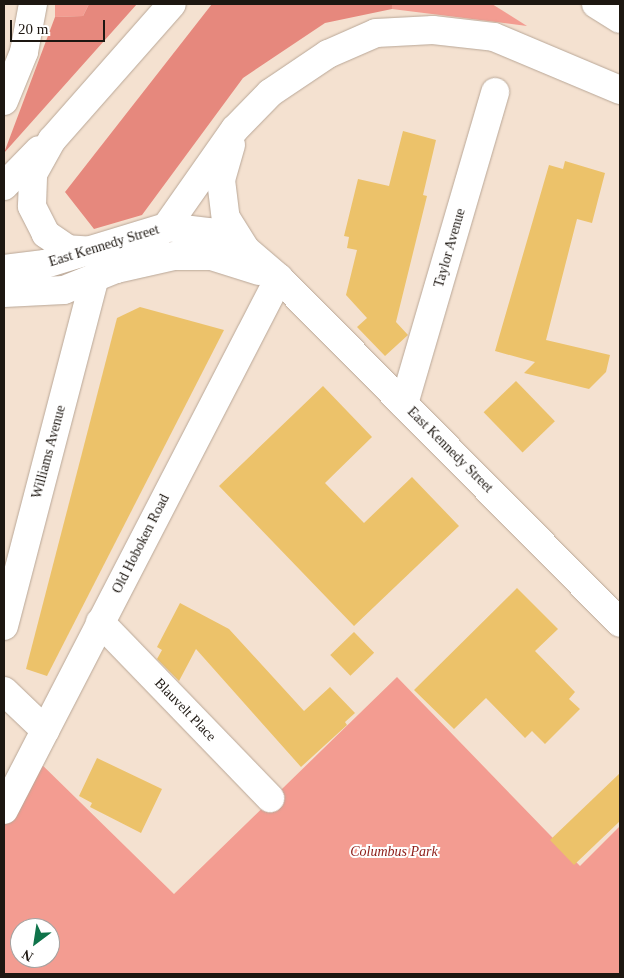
<!DOCTYPE html>
<style>
body{margin:0}
#map{position:relative;width:624px;height:978px;overflow:hidden;background:#f4e1d0;font-family:Georgia,serif}
div>[style]{position:absolute}
[style*='--x']{left:calc(var(--x)*1px);top:calc(var(--y)*1px);width:calc(var(--w)*1px);rotate:calc(var(--a)*1deg)}
.green>*{inset:0;background:#f39c91}
.forest>*{inset:0;background:#e6887d}
.building>*{inset:0;background:#ecc26a;transform-origin:0 0}
.roads{filter:drop-shadow(0 0 1px #b9a797) drop-shadow(0 0 1px #b9a797)}
.minor>*{height:28px;margin:-14px;padding:0 14px;transform-origin:14px;border-radius:14px;background:#fff}
.major>*{height:28px;margin:-14px;padding:0 14px;transform-origin:14px;border-radius:14px;background:#fff}
.highway>*{height:28px;margin:-14px;padding:0 14px;transform-origin:14px;border-radius:14px;background:#fff}
span{translate:-50% -50%;white-space:nowrap;text-align:center;line-height:1.15;-webkit-text-stroke:4px #fff;paint-order:stroke}
.street-label{font-size:14px;color:#1d1711}
.park-label{font-size:14px;color:#8f211c;font-style:italic}
.frame{position:absolute;inset:0;border:5px solid #1d1711;pointer-events:none}
.north{position:absolute;left:10px;top:918px;width:50px;height:50px;box-sizing:border-box;background:#fff;border:1px solid #a5a2a0;border-radius:50%;rotate:211deg;font-size:14px;font-weight:700;line-height:20px;text-align:center;color:#1d1711}
.north::after{content:'';display:block;margin:auto;width:18px;height:22px;background:#0f734a;clip-path:polygon(50% 0,100% 100%,50% 72%,0 100%)}
.scale{position:absolute;left:10px;top:20px;width:95px;height:22px;box-sizing:border-box;border:2px solid #1d1711;border-top:0;padding-left:6px;font-size:15px;line-height:18px;white-space:nowrap;color:#1d1711;-webkit-text-stroke:4px #fff;paint-order:stroke}
</style>
<div id="map">
<div class="green">
<i style="clip-path:polygon(55px 4px,89px 4px,83px 16px,55px 17px)"></i>
<i style="clip-path:polygon(392px 4px,492px 4px,527px 26px,392px 9px)"></i>
<i style="clip-path:polygon(evenodd,397px 677px,580px 866px,620px 826px,620px 974px,4px 974px,4px 815px,33px 756px,174px 894px,397px 677px,20px 928px,50px 928px,50px 958px,20px 958px,20px 928px)"></i>
</div>
<div class="forest">
<i style="clip-path:polygon(89px 4px,137px 4px,4px 153px,55px 17px,83px 16px)"></i>
<i style="clip-path:polygon(212px 4px,392px 4px,392px 9px,325px 23px,243px 78px,142px 215px,94px 229px,65px 192px)"></i>
</div>
<div class="building">
<i style="clip-path:polygon(403px 131px,436px 140px,423px 195px,427px 196px,396px 322px,408px 335px,385px 356px,357px 327px,367px 318px,346px 295px,357px 250px,347px 248px,349px 237px,344px 236px,358px 179px,389px 186px)"></i>
<i style="clip-path:polygon(565px 161px,605px 173px,592px 223px,577px 219px,546px 340px,610px 355px,606px 372px,589px 389px,524px 373px,535px 362px,495px 351px,549px 165px,563px 169px)"></i>
<i style="clip-path:polygon(140px 307px,224px 330px,47px 676px,26px 669px,117px 318px)"></i>
<i style="left:516px;top:381px;width:56px;height:45px;rotate:46deg"></i>
<i style="clip-path:polygon(323px 386px,372px 437px,325px 483px,364px 523px,412px 477px,459px 526px,354px 626px,219px 486px)"></i>
<i style="clip-path:polygon(517px 588px,558px 629px,535px 651px,575px 692px,569px 699px,580px 709px,545px 744px,532px 731px,525px 738px,486px 698px,454px 729px,414px 690px)"></i>
<i style="clip-path:polygon(180px 603px,229px 629px,304px 711px,330px 687px,355px 713px,345px 722px,347px 725px,301px 767px,196px 649px,179px 681px,157px 659px,162px 650px,157px 647px)"></i>
<i style="left:354px;top:632px;width:29px;height:33px;rotate:46deg"></i>
<i style="clip-path:polygon(97px 758px,162px 789px,141px 833px,90px 807px,92px 803px,79px 796px)"></i>
<i style="clip-path:polygon(620px 773px,620px 821px,574px 865px,550px 840px)"></i>
</div>
<div class="roads">
<div class="minor">
<i style="--x:4;--y:269;--w:41;--a:-7"></i>
<i style="--x:45;--y:264;--w:127;--a:-17"></i>
<i style="--x:166;--y:227;--w:42;--a:6.8"></i>
<i style="--x:208;--y:232;--w:41;--a:24.7"></i>
<i style="--x:245;--y:249;--w:45;--a:40.5"></i>
<i style="--x:279;--y:278;--w:485;--a:45.3"></i>
<i style="--x:116;--y:269;--w:59;--a:-12.6"></i>
<i style="--x:174;--y:256;--w:37;--a:0"></i>
<i style="--x:211;--y:256;--w:50;--a:17.4"></i>
<i style="--x:404;--y:404;--w:325;--a:-73.7"></i>
<i style="--x:100;--y:622;--w:245;--a:46"></i>
<i style="--x:4;--y:626;--w:361;--a:-75.4"></i>
<i style="--x:4;--y:691;--w:57;--a:43.6"></i>
<i style="--x:4;--y:810;--w:599;--a:-62.66"></i>
</div>
<div class="major">
<i style="--x:4;--y:293;--w:60;--a:-2.9"></i>
<i style="--x:64;--y:290;--w:56;--a:-22"></i>
</div>
<div class="highway">
<i style="--x:596;--y:4;--w:28;--a:32"></i>
<i style="--x:4;--y:101;--w:53;--a:-67.8"></i>
<i style="--x:24;--y:52;--w:49;--a:-79.4"></i>
<i style="--x:231;--y:145;--w:36;--a:106"></i>
<i style="--x:221;--y:180;--w:38;--a:83"></i>
<i style="--x:226;--y:218;--w:36;--a:58"></i>
<i style="--x:4;--y:186;--w:50;--a:-45.8"></i>
<i style="--x:95;--y:251;--w:27;--a:-176"></i>
<i style="--x:68;--y:249;--w:27;--a:-146"></i>
<i style="--x:46;--y:234;--w:31;--a:-117"></i>
<i style="--x:32;--y:206;--w:32;--a:-88"></i>
<i style="--x:33;--y:174;--w:39;--a:-61"></i>
<i style="--x:52;--y:140;--w:181;--a:-48.6"></i>
<i style="--x:116;--y:269;--w:65;--a:-40"></i>
<i style="--x:166;--y:227;--w:120;--a:-54.9"></i>
<i style="--x:235;--y:129;--w:50;--a:-45.8"></i>
<i style="--x:270;--y:93;--w:70;--a:-33.9"></i>
<i style="--x:328;--y:54;--w:52;--a:-23.6"></i>
<i style="--x:376;--y:33;--w:57;--a:-3"></i>
<i style="--x:433;--y:30;--w:61;--a:6.5"></i>
<i style="--x:494;--y:37;--w:137;--a:22.8"></i>
</div>
</div>
<div class="street-label">
<span style="left:104px;top:246px;rotate:-17deg">East Kennedy Street</span>
<span style="left:450px;top:248px;rotate:-74deg">Taylor Avenue</span>
<span style="left:450px;top:450px;rotate:45deg">East Kennedy Street</span>
<span style="left:49px;top:452px;rotate:-75deg">Williams Avenue</span>
<span style="left:141px;top:544px;rotate:-63deg">Old Hoboken Road</span>
<span style="left:185px;top:710px;rotate:46deg">Blauvelt Place</span>
</div>
<div class="park-label">
<span style="left:394px;top:852px">Columbus Park</span>
</div>
<div class="frame"></div>
<div class="north">N</div>
<div class="scale">20 m</div>
</div>
